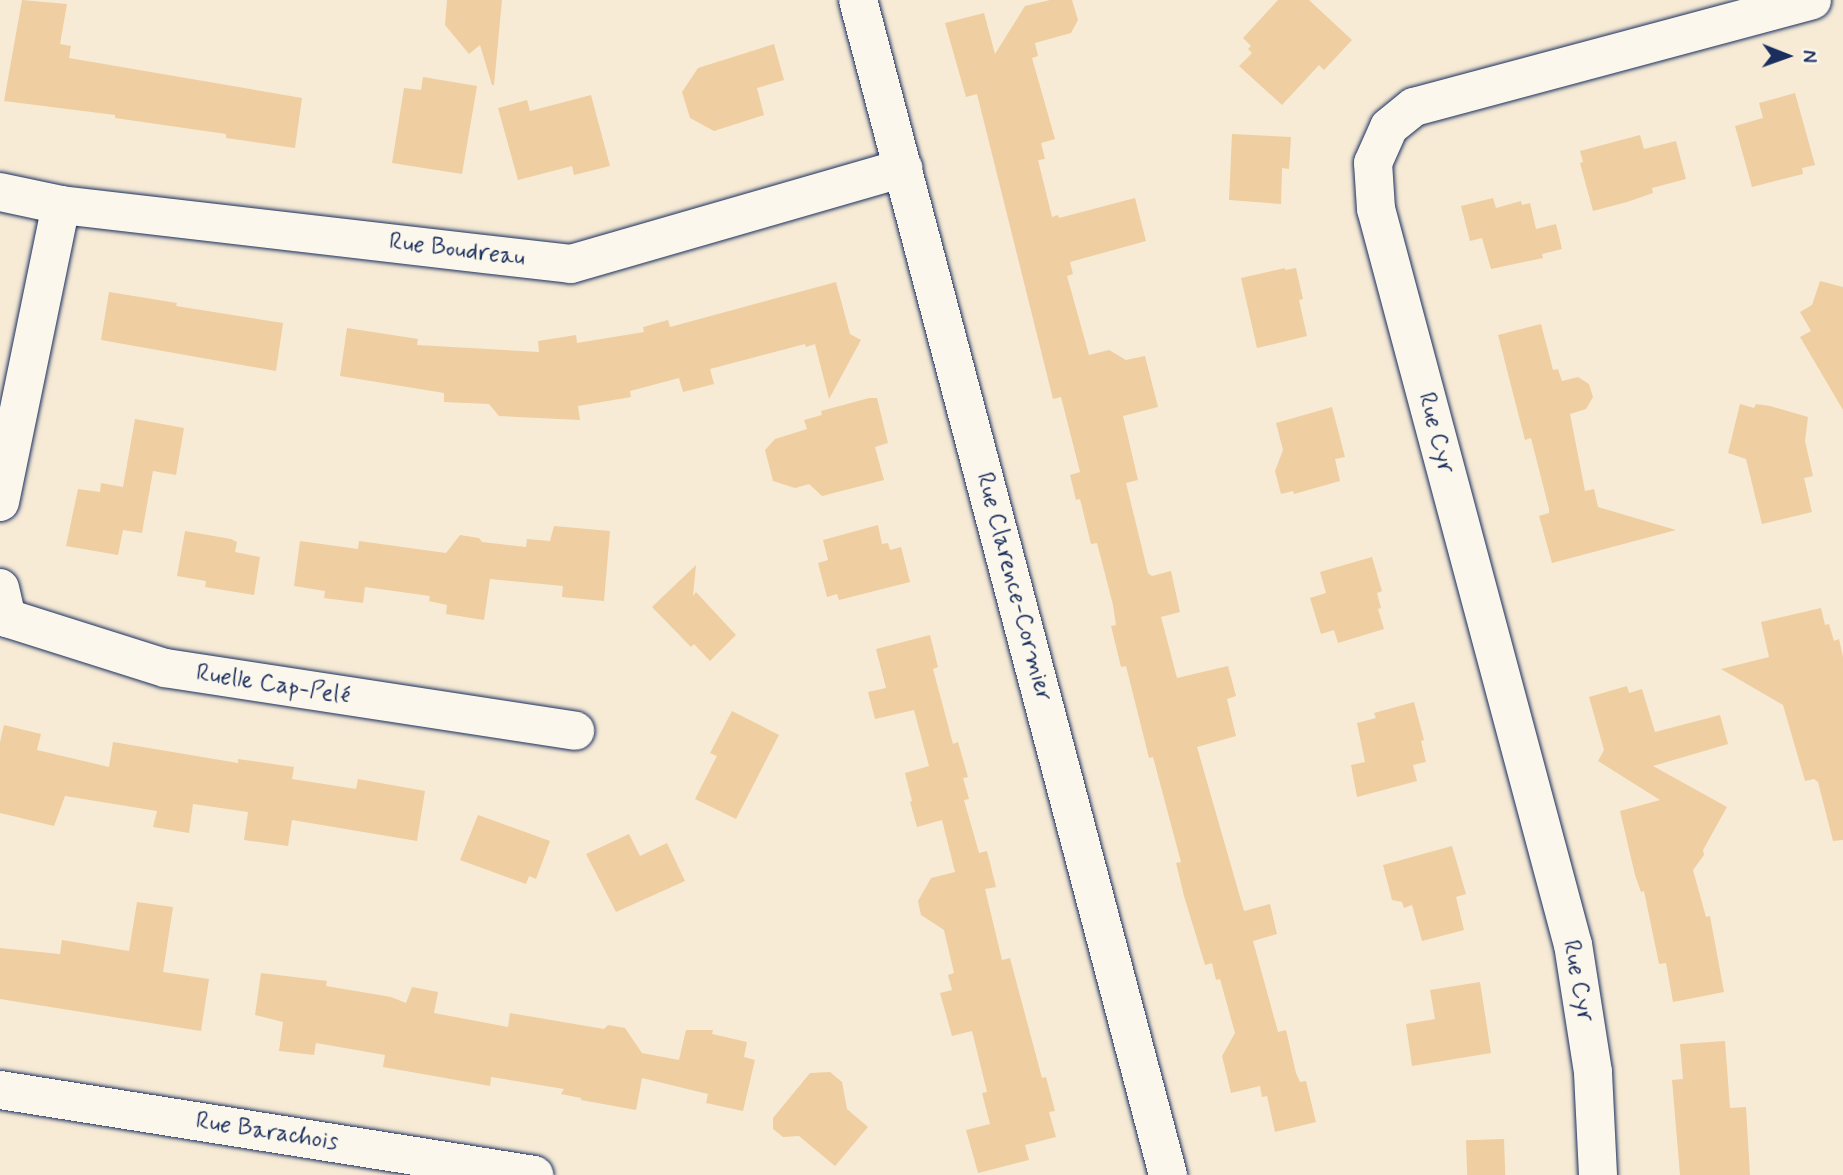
<!DOCTYPE html>
<meta charset="utf-8">
<style>
body{margin:0}
#map{position:relative;width:1843px;height:1175px;overflow:hidden;background:#f7ebd6;font-family:Mynerve,sans-serif}
div>[style]{position:absolute}
[style*='--x']{left:calc(var(--x)*1px);top:calc(var(--y)*1px);width:calc(var(--w)*1px);rotate:calc(var(--a)*1deg)}
.building>*{inset:0;background:#efcea1;transform-origin:0 0}
.roads{filter:drop-shadow(0 0 2px #1b2f5e) drop-shadow(0 0 2px #1b2f5e)}
.minor>*{height:38px;margin:-19px;padding:0 19px;transform-origin:19px;border-radius:19px;background:#fbf7ec}
span{translate:-50% -50%;white-space:nowrap;text-align:center;line-height:1.15;-webkit-text-stroke:5px #fbf7ec;paint-order:stroke}
.street-label{font-size:24px;color:#1b2f5e}
.north{position:absolute;left:1752px;top:21px;width:70px;height:70px;-webkit-text-stroke:5px #fbf7ec;paint-order:stroke;rotate:91deg;font-size:19px;font-weight:700;line-height:28px;text-align:center;color:#1b2f5e}
.north::after{content:'';display:block;margin:auto;width:24px;height:32px;background:#1b2f5e;clip-path:polygon(50% 0,100% 100%,50% 72%,0 100%)}
</style>
<div id="map">
<div class="building">
<i style="clip-path:polygon(22px 0,67px 4px,60px 44px,71px 46px,69px 58px,302px 98px,295px 148px,226px 138px,226px 134px,115px 118px,115px 115px,4px 101px)"></i>
<i style="clip-path:polygon(447px 0,502px 0,494px 85px,492px 85px,480px 45px,469px 54px,445px 25px)"></i>
<i style="clip-path:polygon(1050px 0,1072px 0,1078px 20px,1071px 33px,1035px 43px,1038px 56px,1032px 58px,1055px 139px,1041px 143px,1045px 159px,1038px 160px,1052px 217px,1058px 215px,1059px 218px,1135px 198px,1146px 241px,1070px 262px,1073px 274px,1067px 276px,1089px 355px,1109px 350px,1126px 360px,1145px 356px,1158px 407px,1123px 416px,1138px 480px,1126px 483px,1148px 573px,1152px 576px,1171px 571px,1180px 612px,1161px 617px,1177px 678px,1228px 666px,1236px 696px,1227px 699px,1236px 736px,1197px 747px,1244px 911px,1270px 904px,1277px 934px,1253px 941px,1278px 1032px,1286px 1030px,1296px 1073px,1300px 1082px,1306px 1081px,1316px 1122px,1275px 1132px,1267px 1096px,1262px 1097px,1260px 1086px,1231px 1093px,1222px 1056px,1235px 1033px,1220px 979px,1216px 980px,1212px 963px,1205px 965px,1184px 896px,1176px 863px,1181px 862px,1153px 757px,1149px 758px,1126px 666px,1121px 667px,1111px 626px,1116px 625px,1113px 605px,1097px 543px,1091px 544px,1080px 499px,1076px 500px,1070px 475px,1080px 472px,1061px 397px,1053px 399px,977px 94px,966px 97px,945px 23px,984px 13px,995px 54px,1025px 6px)"></i>
<i style="clip-path:polygon(1278px 0,1309px 0,1352px 40px,1324px 70px,1319px 65px,1282px 105px,1239px 66px,1252px 53px,1248px 49px,1251px 46px,1243px 38px)"></i>
<i style="clip-path:polygon(774px 44px,784px 80px,757px 88px,764px 115px,714px 131px,690px 118px,682px 92px,698px 68px)"></i>
<i style="clip-path:polygon(423px 77px,477px 86px,462px 174px,392px 163px,404px 88px,421px 90px)"></i>
<i style="clip-path:polygon(1795px 93px,1815px 165px,1802px 168px,1803px 174px,1752px 187px,1735px 126px,1763px 118px,1759px 103px)"></i>
<i style="clip-path:polygon(591px 95px,610px 166px,574px 175px,572px 166px,518px 180px,498px 108px,527px 100px,530px 111px)"></i>
<i style="clip-path:polygon(1232px 134px,1291px 137px,1289px 169px,1282px 168px,1281px 204px,1229px 200px)"></i>
<i style="clip-path:polygon(1640px 135px,1644px 149px,1676px 141px,1686px 179px,1652px 188px,1653px 193px,1627px 202px,1593px 211px,1580px 163px,1583px 162px,1580px 151px)"></i>
<i style="clip-path:polygon(1493px 198px,1496px 208px,1521px 201px,1522px 205px,1530px 203px,1536px 229px,1556px 224px,1562px 249px,1542px 254px,1543px 258px,1491px 269px,1482px 238px,1470px 241px,1461px 206px)"></i>
<i style="clip-path:polygon(1285px 268px,1285px 270px,1296px 268px,1303px 299px,1299px 300px,1307px 336px,1257px 348px,1241px 278px)"></i>
<i style="clip-path:polygon(1820px 281px,1843px 287px,1843px 410px,1800px 337px,1811px 331px,1800px 312px,1812px 305px)"></i>
<i style="clip-path:polygon(836px 282px,850px 334px,861px 340px,829px 399px,815px 344px,806px 347px,805px 344px,710px 369px,714px 384px,683px 392px,679px 378px,630px 391px,631px 397px,578px 406px,580px 420px,499px 416px,489px 404px,444px 402px,444px 393px,340px 376px,347px 328px,418px 339px,417px 345px,539px 352px,538px 341px,576px 335px,577px 343px,644px 332px,643px 327px,668px 320px,670px 327px)"></i>
<i style="clip-path:polygon(109px 292px,177px 303px,176px 306px,283px 323px,276px 371px,101px 340px)"></i>
<i style="clip-path:polygon(1541px 324px,1553px 370px,1558px 369px,1562px 381px,1578px 377px,1589px 384px,1593px 397px,1586px 409px,1570px 414px,1585px 491px,1594px 489px,1598px 507px,1676px 530px,1552px 563px,1539px 516px,1549px 513px,1549px 509px,1531px 438px,1525px 440px,1498px 335px)"></i>
<i style="clip-path:polygon(869px 398px,877px 398px,888px 443px,875px 447px,884px 480px,822px 496px,809px 484px,795px 488px,773px 481px,765px 450px,775px 439px,807px 429px,804px 420px,822px 415px,821px 411px)"></i>
<i style="clip-path:polygon(1740px 404px,1754px 408px,1756px 404px,1770px 406px,1808px 417px,1805px 441px,1813px 476px,1804px 478px,1812px 512px,1762px 524px,1746px 459px,1728px 453px)"></i>
<i style="clip-path:polygon(1332px 407px,1345px 457px,1335px 459px,1340px 481px,1294px 494px,1293px 491px,1281px 494px,1275px 471px,1283px 450px,1276px 423px)"></i>
<i style="clip-path:polygon(135px 419px,184px 428px,176px 475px,153px 471px,142px 533px,123px 530px,118px 555px,66px 546px,78px 489px,100px 492px,101px 483px,123px 487px)"></i>
<i style="clip-path:polygon(878px 525px,882px 544px,888px 543px,890px 550px,901px 547px,910px 582px,839px 600px,837px 594px,827px 597px,818px 563px,828px 560px,823px 540px)"></i>
<i style="clip-path:polygon(554px 526px,610px 531px,604px 601px,562px 597px,563px 586px,490px 579px,484px 620px,446px 614px,447px 605px,429px 601px,430px 596px,365px 587px,363px 603px,324px 598px,325px 591px,294px 586px,300px 541px,358px 549px,359px 541px,446px 553px,460px 535px,479px 538px,482px 542px,526px 547px,527px 539px,550px 541px)"></i>
<i style="clip-path:polygon(185px 531px,231px 539px,237px 542px,235px 552px,260px 557px,254px 595px,205px 587px,206px 581px,177px 576px)"></i>
<i style="clip-path:polygon(1372px 557px,1382px 591px,1377px 593px,1381px 608px,1378px 609px,1384px 629px,1338px 643px,1334px 630px,1321px 634px,1310px 598px,1326px 593px,1320px 572px)"></i>
<i style="clip-path:polygon(696px 565px,693px 596px,696px 592px,736px 635px,710px 661px,694px 644px,691px 647px,652px 607px)"></i>
<i style="clip-path:polygon(1821px 608px,1825px 625px,1829px 624px,1834px 641px,1839px 639px,1843px 657px,1843px 840px,1833px 841px,1818px 782px,1814px 779px,1805px 781px,1783px 705px,1721px 669px,1769px 657px,1761px 622px)"></i>
<i style="clip-path:polygon(930px 635px,938px 667px,933px 669px,953px 744px,958px 742px,968px 777px,963px 778px,969px 799px,964px 800px,979px 853px,987px 851px,996px 887px,985px 889px,1002px 960px,1010px 958px,1042px 1078px,1046px 1077px,1055px 1111px,1049px 1112px,1056px 1137px,1025px 1145px,1029px 1160px,978px 1173px,966px 1130px,990px 1124px,982px 1093px,987px 1092px,972px 1031px,952px 1036px,940px 993px,952px 990px,948px 975px,954px 973px,944px 930px,921px 915px,918px 901px,931px 878px,955px 872px,942px 820px,917px 827px,910px 802px,912px 801px,905px 773px,929px 766px,914px 710px,875px 719px,868px 692px,886px 688px,876px 649px)"></i>
<i style="clip-path:polygon(1627px 686px,1629px 693px,1642px 689px,1655px 732px,1720px 715px,1728px 744px,1653px 766px,1727px 807px,1703px 850px,1704px 855px,1693px 870px,1706px 917px,1710px 916px,1724px 992px,1673px 1002px,1666px 963px,1659px 964px,1644px 891px,1641px 892px,1635px 875px,1620px 811px,1660px 800px,1598px 761px,1604px 750px,1589px 697px)"></i>
<i style="clip-path:polygon(1414px 702px,1424px 740px,1421px 741px,1426px 762px,1413px 765px,1417px 781px,1357px 797px,1351px 765px,1365px 762px,1357px 723px,1376px 718px,1374px 713px)"></i>
<i style="clip-path:polygon(732px 711px,779px 735px,736px 819px,695px 799px,717px 756px,710px 753px)"></i>
<i style="clip-path:polygon(4px 725px,41px 734px,37px 750px,109px 767px,113px 742px,238px 763px,238px 759px,294px 767px,292px 779px,356px 789px,358px 779px,425px 791px,417px 841px,292px 820px,288px 846px,244px 840px,248px 812px,193px 804px,189px 833px,153px 827px,157px 811px,65px 796px,54px 826px,0 813px,0 742px)"></i>
<i style="clip-path:polygon(478px 815px,550px 841px,536px 879px,529px 876px,526px 884px,460px 860px)"></i>
<i style="clip-path:polygon(629px 834px,640px 856px,667px 843px,685px 881px,616px 912px,586px 854px)"></i>
<i style="clip-path:polygon(1452px 846px,1466px 894px,1456px 897px,1464px 930px,1422px 941px,1412px 905px,1404px 908px,1402px 902px,1392px 900px,1383px 865px)"></i>
<i style="clip-path:polygon(137px 902px,173px 907px,163px 972px,209px 979px,201px 1031px,0 999px,0 948px,60px 954px,62px 940px,129px 951px)"></i>
<i style="clip-path:polygon(261px 973px,327px 981px,326px 986px,391px 997px,406px 1003px,412px 987px,438px 992px,434px 1013px,508px 1027px,510px 1013px,604px 1029px,608px 1025px,625px 1028px,642px 1053px,679px 1060px,686px 1030px,713px 1030px,712px 1034px,747px 1042px,744px 1057px,755px 1060px,743px 1111px,706px 1103px,708px 1094px,642px 1078px,636px 1110px,581px 1100px,581px 1098px,561px 1094px,564px 1089px,491px 1077px,490px 1086px,383px 1067px,385px 1055px,316px 1043px,314px 1055px,279px 1051px,283px 1022px,255px 1015px)"></i>
<i style="clip-path:polygon(1480px 982px,1491px 1053px,1412px 1066px,1406px 1024px,1435px 1019px,1430px 990px)"></i>
<i style="clip-path:polygon(1725px 1041px,1730px 1108px,1746px 1107px,1750px 1175px,1680px 1175px,1672px 1080px,1683px 1079px,1680px 1044px)"></i>
<i style="clip-path:polygon(830px 1072px,842px 1082px,847px 1109px,868px 1127px,835px 1166px,799px 1136px,783px 1137px,773px 1129px,773px 1118px,810px 1073px)"></i>
<i style="left:1504px;top:1139px;width:36px;height:38px;rotate:88deg"></i>
</div>
<div class="roads">
<div class="minor">
<i style="--x:858;--y:0;--w:1215;--a:75.22"></i>
<i style="--x:0;--y:192;--w:62;--a:12"></i>
<i style="--x:61;--y:205;--w:513;--a:6.6"></i>
<i style="--x:571;--y:264;--w:346;--a:-16.1"></i>
<i style="--x:0;--y:502;--w:303;--a:-78.4"></i>
<i style="--x:0;--y:588;--w:31;--a:77"></i>
<i style="--x:7;--y:618;--w:166;--a:17.6"></i>
<i style="--x:165;--y:668;--w:415;--a:8.7"></i>
<i style="--x:0;--y:1090;--w:541;--a:9.04"></i>
<i style="--x:1598;--y:1175;--w:103;--a:-92.8"></i>
<i style="--x:1593;--y:1072;--w:129;--a:-98.9"></i>
<i style="--x:1573;--y:945;--w:762;--a:-104.98"></i>
<i style="--x:1376;--y:209;--w:46;--a:-93.7"></i>
<i style="--x:1373;--y:163;--w:39;--a:-66"></i>
<i style="--x:1389;--y:127;--w:32;--a:-39"></i>
<i style="--x:1414;--y:107;--w:412;--a:-15"></i>
</div>
</div>
<div class="street-label">
<span style="left:457px;top:250px;rotate:7deg">Rue Boudreau</span>
<span style="left:1436px;top:433px;rotate:75deg">Rue Cyr</span>
<span style="left:1014px;top:587px;rotate:75deg">Rue Clarence-Cormier</span>
<span style="left:273px;top:685px;rotate:9deg">Ruelle Cap-Pelé</span>
<span style="left:1578px;top:981px;rotate:79deg">Rue Cyr</span>
<span style="left:267px;top:1132px;rotate:9deg">Rue Barachois</span>
</div>
<div class="north">N</div>
</div>
